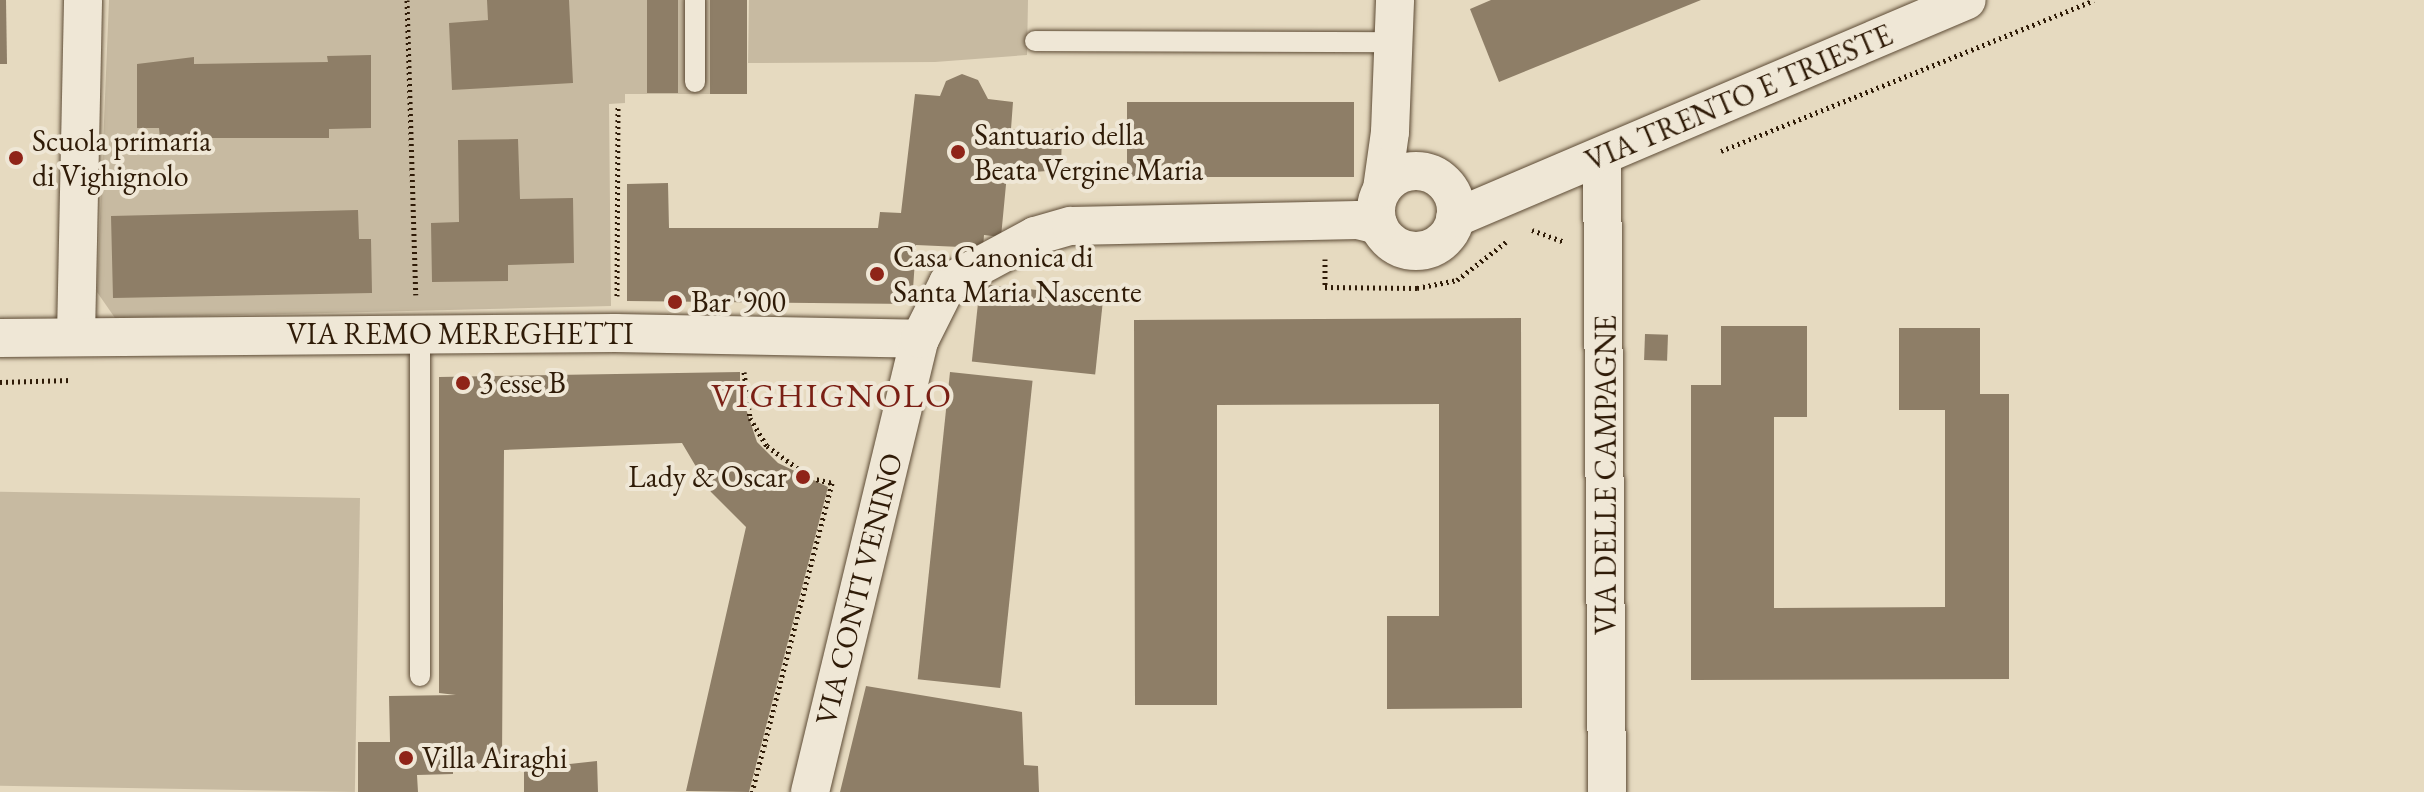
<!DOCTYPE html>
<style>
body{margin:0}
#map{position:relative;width:2424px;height:792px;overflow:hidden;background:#e6dac0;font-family:"EB Garamond",serif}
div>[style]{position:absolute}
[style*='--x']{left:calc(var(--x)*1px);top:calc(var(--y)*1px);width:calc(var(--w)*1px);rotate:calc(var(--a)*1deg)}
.green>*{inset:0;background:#c7baa1;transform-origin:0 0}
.building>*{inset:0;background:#8e7e67;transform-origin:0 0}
.path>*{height:5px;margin-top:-2.5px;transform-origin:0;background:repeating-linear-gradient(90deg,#2f1b07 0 2px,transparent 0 6px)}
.roads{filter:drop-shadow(0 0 2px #5d4b35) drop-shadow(0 0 2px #5d4b35)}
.lane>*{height:20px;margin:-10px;padding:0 10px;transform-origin:10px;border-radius:10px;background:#efe7d6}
.street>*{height:38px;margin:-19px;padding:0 19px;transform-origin:19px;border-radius:19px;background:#efe7d6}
.street>.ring{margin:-19px;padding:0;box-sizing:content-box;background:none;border:38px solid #efe7d6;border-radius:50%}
.dots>*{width:22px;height:22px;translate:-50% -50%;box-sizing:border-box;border:4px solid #efe7d6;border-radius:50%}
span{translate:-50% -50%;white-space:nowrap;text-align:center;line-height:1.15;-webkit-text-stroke:8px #efe7d6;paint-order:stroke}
.street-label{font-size:30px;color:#2f1b07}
.poi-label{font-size:30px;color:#2f1b07}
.left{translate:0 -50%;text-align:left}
.right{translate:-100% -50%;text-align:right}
.quarter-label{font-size:34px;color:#7a1f14;letter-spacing:2px}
</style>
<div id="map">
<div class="green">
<i style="clip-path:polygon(109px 0,747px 0,746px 94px,625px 94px,625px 103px,609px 104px,611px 306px,115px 318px,97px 292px)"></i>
<i style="clip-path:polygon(749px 0,1028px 0,1027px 55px,935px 62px,748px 63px)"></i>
<i style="left:360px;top:498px;width:294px;height:360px;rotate:91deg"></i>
</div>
<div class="building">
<i style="clip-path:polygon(0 0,6px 0,7px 64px,0 64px)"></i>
<i style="clip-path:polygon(487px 0,569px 0,573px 83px,452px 90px,449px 23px,488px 20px)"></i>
<i style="left:647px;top:0;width:31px;height:93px"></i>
<i style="left:710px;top:0;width:37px;height:94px"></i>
<i style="clip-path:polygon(1491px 0,1701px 0,1499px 82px,1470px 9px)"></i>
<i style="clip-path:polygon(371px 55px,371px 128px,329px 129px,329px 138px,160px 138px,159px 128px,137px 128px,137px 64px,194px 57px,194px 64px,328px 62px,327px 56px)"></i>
<i style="clip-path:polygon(962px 74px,978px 80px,988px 99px,1013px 102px,1011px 129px,1062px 129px,1061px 170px,1007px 174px,1001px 237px,984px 235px,983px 248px,916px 245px,912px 304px,627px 301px,627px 184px,668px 183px,669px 228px,878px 228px,880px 212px,901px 213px,915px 94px,940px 96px,946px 81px)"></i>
<i style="left:1127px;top:102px;width:227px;height:75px"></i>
<i style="clip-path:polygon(518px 139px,520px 199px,573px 198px,574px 263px,508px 265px,508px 281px,432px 282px,431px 223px,459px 222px,458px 140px)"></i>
<i style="clip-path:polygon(358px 210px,359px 239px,371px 239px,372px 293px,113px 298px,111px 216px)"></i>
<i style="left:980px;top:284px;width:124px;height:78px;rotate:6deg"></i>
<i style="clip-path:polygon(1521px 318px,1522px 708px,1387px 709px,1387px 616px,1439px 616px,1439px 404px,1217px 405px,1217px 705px,1135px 705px,1134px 320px)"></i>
<i style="clip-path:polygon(1721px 326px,1807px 326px,1807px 417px,1774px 417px,1774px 608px,1945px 607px,1945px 410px,1899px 410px,1899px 328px,1980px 328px,1980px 394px,2009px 394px,2009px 679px,1691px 680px,1691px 385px,1721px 385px)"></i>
<i style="left:1645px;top:334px;width:23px;height:26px;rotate:2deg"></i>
<i style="clip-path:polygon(740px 372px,740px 391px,757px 442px,778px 463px,828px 487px,749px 792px,686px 791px,746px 527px,711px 492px,682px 443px,504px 450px,502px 763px,453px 767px,453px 774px,417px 775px,418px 792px,358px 792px,358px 742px,390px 742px,389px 696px,456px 695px,439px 693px,439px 377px)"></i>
<i style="left:950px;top:372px;width:83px;height:309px;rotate:6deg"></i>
<i style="clip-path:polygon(866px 686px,1022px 712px,1024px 765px,1038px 766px,1039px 792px,840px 792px)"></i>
<i style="clip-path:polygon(597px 761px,598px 792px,524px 792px,524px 769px)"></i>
</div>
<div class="path">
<i style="--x:407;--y:0;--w:295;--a:88.3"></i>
<i style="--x:1721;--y:151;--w:402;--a:-22"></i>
<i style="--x:1532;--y:230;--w:33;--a:20"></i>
<i style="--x:1325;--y:259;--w:28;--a:90"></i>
<i style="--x:1325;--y:287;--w:92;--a:0.6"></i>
<i style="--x:1417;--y:288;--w:41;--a:-11.3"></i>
<i style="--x:1457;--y:280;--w:62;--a:-37.8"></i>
<i style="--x:617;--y:296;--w:191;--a:-89.7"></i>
<i style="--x:744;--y:372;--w:46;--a:82.6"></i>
<i style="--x:750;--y:418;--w:33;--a:59"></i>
<i style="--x:767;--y:446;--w:54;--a:36"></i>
<i style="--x:811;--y:478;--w:22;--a:13"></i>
<i style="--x:832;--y:483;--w:319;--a:104.5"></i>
<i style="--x:0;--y:382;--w:71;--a:-1.6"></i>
</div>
<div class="roads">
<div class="lane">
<i style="--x:695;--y:0;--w:82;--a:90"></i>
<i style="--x:1035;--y:41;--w:358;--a:0.2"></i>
<i style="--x:420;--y:336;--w:340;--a:90"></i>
</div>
<div class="street">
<i style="--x:1602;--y:157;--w:635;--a:89.55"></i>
<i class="ring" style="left:1376px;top:171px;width:42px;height:42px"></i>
<i style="--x:1382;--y:189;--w:58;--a:-82"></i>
<i style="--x:1390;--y:132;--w:132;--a:-87.8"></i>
<i style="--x:1455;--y:218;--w:556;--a:-23.06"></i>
<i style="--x:76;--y:336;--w:336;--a:-88.8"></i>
<i style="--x:0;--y:338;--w:615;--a:-0.47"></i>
<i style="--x:615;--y:333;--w:305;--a:1.1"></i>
<i style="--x:810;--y:792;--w:466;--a:-76.4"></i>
<i style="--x:920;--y:339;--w:63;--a:-63.4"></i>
<i style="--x:948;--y:283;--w:99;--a:-28.4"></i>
<i style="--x:1035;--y:236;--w:37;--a:-16"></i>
<i style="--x:1071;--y:226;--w:287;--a:-1.2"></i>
<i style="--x:1358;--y:220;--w:21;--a:14"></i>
</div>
</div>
<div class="dots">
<i style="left:958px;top:152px;background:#8f2418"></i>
<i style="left:16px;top:158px;background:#8f2418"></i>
<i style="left:877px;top:274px;background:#8f2418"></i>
<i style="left:675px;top:302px;background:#8f2418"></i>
<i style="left:463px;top:383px;background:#8f2418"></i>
<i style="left:803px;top:477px;background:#8f2418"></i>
<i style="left:406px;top:758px;background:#8f2418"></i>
</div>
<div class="street-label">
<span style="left:1739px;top:98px;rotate:-23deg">VIA TRENTO E TRIESTE</span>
<span style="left:460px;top:334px">VIA REMO MEREGHETTI</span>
<span style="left:1606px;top:475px;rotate:-90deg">VIA DELLE CAMPAGNE</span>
<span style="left:859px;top:589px;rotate:-76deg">VIA CONTI VENINO</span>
</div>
<div class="poi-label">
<span class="left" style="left:974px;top:152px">Santuario della<br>Beata Vergine Maria</span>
<span class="left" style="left:32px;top:158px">Scuola primaria<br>di Vighignolo</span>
<span class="left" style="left:893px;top:274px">Casa Canonica di<br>Santa Maria Nascente</span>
<span class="left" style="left:691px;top:302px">Bar '900</span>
<span class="left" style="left:479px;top:383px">3 esse B</span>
<span class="right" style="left:787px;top:477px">Lady &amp; Oscar</span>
<span class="left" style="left:422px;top:758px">Villa Airaghi</span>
</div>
<div class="quarter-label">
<span style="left:832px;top:396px">VIGHIGNOLO</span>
</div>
</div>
